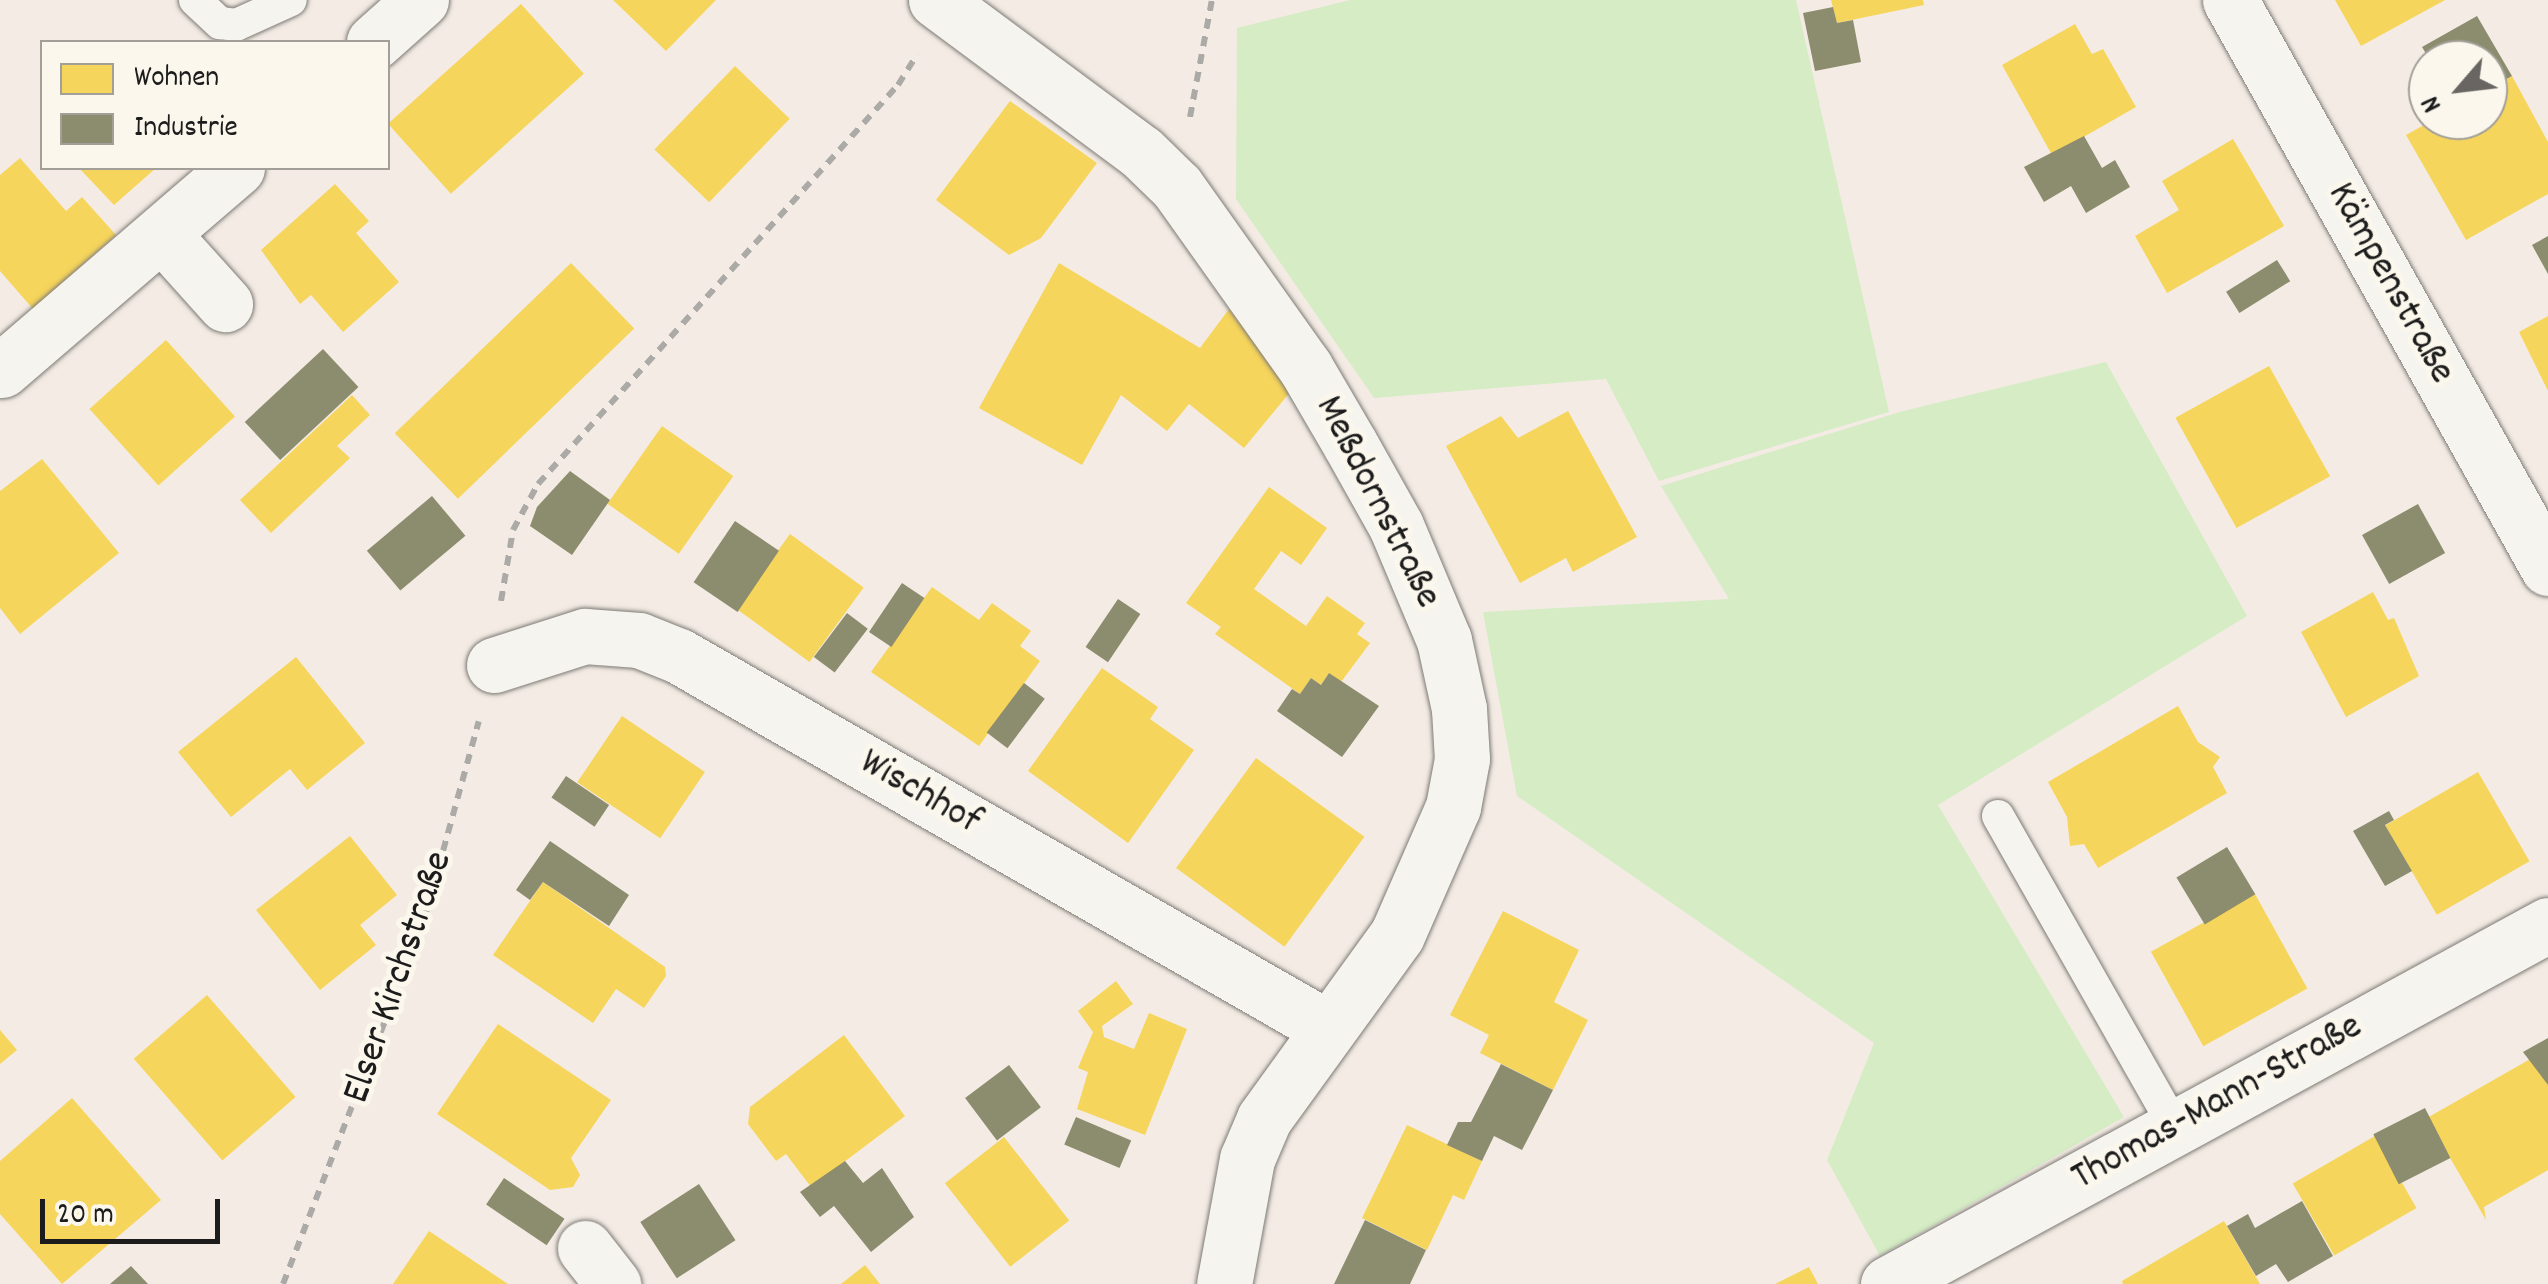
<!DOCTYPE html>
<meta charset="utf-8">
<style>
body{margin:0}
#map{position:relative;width:2548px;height:1284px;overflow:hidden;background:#f4ece4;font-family:Dekko,sans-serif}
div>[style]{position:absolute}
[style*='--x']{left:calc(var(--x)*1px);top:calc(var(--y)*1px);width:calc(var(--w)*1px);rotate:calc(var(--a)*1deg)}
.green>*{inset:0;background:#d5ecc5}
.homes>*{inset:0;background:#f6d55c;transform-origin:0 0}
.industry>*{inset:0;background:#8c8c6e;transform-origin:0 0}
.path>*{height:6px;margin-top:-3px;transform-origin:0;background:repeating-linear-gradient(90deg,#acaaa7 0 10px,transparent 0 18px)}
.roads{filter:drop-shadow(0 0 2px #7d7a76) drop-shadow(0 0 2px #7d7a76)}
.lane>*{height:32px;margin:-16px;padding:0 16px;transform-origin:16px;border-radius:16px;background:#f6f4ef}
.street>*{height:55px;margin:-27.5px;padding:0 27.5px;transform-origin:27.5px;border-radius:27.5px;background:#f6f4ef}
span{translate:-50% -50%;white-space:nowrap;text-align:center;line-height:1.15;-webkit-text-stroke:10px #fbf7ec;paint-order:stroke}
.street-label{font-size:40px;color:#1c1c1c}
.legend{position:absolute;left:40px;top:40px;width:350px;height:130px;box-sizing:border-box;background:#fbf7ec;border:2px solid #a29f99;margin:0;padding:12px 18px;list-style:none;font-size:30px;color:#1c1c1c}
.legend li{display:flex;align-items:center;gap:20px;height:50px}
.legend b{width:50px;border:2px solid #a29f99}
.north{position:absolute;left:2408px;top:40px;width:100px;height:100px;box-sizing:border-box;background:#fbf7ec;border:2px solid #a29f99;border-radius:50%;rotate:242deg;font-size:28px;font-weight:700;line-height:40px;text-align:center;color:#1c1c1c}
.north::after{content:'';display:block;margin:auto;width:35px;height:45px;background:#686562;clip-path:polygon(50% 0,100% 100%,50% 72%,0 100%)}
.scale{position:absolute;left:40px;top:1199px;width:180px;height:45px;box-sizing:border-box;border:5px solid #1c1c1c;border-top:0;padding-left:12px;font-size:30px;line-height:35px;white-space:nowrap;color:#1c1c1c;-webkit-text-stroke:8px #fbf7ec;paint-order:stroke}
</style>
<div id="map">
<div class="green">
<i style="clip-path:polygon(1350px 0,1796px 0,1889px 412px,1659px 481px,1606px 379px,1374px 398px,1236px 199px,1237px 28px)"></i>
<i style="clip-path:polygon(2106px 362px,2247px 616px,1938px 805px,2124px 1117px,1880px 1256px,1827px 1160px,1874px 1043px,1517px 796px,1483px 612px,1729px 599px,1661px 486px,1903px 411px)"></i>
</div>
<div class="homes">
<i style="clip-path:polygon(613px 0,716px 0,666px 51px)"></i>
<i style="clip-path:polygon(1831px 0,1923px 0,1924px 5px,1837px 23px)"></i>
<i style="clip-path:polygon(2335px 0,2445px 0,2361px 46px)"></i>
<i style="left:521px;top:4px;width:94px;height:179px;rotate:48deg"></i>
<i style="clip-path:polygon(2075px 24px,2092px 54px,2103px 49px,2136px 107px,2052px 155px,2002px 65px)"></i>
<i style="left:735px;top:66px;width:76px;height:116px;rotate:44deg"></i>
<i style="clip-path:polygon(2512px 76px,2548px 142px,2548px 194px,2466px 240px,2406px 135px,2433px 120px,2488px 120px,2488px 89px)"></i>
<i style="clip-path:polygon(1010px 101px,1097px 163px,1041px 238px,1009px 255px,936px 200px)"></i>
<i style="clip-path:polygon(2233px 139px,2284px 226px,2167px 293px,2135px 236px,2179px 210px,2162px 181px)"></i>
<i style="clip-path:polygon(20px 158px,66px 211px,82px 197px,116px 235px,33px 309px,0 271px,0 175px)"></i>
<i style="clip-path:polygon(79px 168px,156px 168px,114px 205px)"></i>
<i style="clip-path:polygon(335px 184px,369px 221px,356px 233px,399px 282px,343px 332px,311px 295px,300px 304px,261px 250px)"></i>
<i style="left:571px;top:263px;width:91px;height:245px;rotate:46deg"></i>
<i style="clip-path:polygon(1059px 263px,1200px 348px,1229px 309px,1291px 391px,1244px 448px,1189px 404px,1167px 431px,1121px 395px,1082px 465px,979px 408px)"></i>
<i style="clip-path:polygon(2548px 316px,2548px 391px,2519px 332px)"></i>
<i style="left:166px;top:340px;width:103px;height:103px;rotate:48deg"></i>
<i style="left:2269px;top:366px;width:126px;height:107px;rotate:61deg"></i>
<i style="clip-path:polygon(352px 395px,370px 415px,337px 446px,350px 458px,271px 533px,240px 500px)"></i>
<i style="clip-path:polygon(1568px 411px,1637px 537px,1573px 572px,1566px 558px,1520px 583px,1446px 446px,1501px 416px,1518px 438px)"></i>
<i style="left:662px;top:426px;width:87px;height:95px;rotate:35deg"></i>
<i style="clip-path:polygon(42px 459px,119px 553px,20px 634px,0 608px,0 491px)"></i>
<i style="clip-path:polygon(1269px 487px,1327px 528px,1301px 565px,1281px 551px,1254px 589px,1306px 626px,1327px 596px,1365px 623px,1357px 634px,1370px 643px,1341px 682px,1329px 673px,1321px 685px,1311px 678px,1300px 694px,1215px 634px,1221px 627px,1186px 603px)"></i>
<i style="left:790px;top:534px;width:91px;height:92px;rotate:36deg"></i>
<i style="clip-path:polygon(932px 587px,979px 620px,992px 603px,1031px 631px,1020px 646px,1040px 661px,979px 746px,871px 672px)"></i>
<i style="clip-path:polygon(2373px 592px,2388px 620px,2394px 618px,2419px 676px,2346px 717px,2301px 632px)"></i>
<i style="clip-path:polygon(296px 657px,365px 743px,307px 790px,290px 769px,231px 817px,178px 752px)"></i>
<i style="clip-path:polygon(1102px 668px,1158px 707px,1150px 719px,1194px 750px,1128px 843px,1028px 771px)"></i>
<i style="clip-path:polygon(2178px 706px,2198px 742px,2220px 757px,2213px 767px,2227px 793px,2098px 868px,2084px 844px,2070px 846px,2067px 817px,2048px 782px)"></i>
<i style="left:622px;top:716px;width:100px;height:80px;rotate:34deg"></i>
<i style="left:1256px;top:758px;width:134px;height:136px;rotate:36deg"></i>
<i style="left:2478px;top:772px;width:103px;height:107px;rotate:60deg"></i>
<i style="clip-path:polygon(350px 836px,397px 895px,360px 925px,376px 945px,320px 990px,256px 910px)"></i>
<i style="clip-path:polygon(543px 882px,665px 967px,666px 976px,644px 1008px,616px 989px,593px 1023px,493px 955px)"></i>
<i style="left:2255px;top:894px;width:108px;height:119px;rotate:61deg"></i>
<i style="clip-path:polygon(1503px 911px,1579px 950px,1554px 1002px,1588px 1020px,1553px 1090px,1480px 1053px,1489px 1035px,1450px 1015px)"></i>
<i style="clip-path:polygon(1116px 981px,1133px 1004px,1102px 1026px,1104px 1037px,1134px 1049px,1149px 1013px,1187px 1029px,1145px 1135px,1077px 1109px,1088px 1072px,1078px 1068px,1093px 1032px,1078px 1011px)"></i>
<i style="left:207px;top:995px;width:135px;height:97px;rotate:49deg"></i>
<i style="clip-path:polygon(498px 1024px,611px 1100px,571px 1158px,580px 1175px,573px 1187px,550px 1190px,437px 1114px)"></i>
<i style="clip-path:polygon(0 1030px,17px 1050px,0 1064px)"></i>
<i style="clip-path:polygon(844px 1035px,905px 1116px,811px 1187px,786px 1154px,776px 1161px,748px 1124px,750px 1107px)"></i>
<i style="clip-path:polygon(2532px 1058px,2548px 1085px,2548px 1170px,2484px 1207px,2486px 1220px,2427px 1118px)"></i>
<i style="clip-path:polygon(72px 1098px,161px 1200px,62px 1284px,0 1214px,0 1161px)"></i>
<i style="clip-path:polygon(1407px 1125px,1482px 1161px,1464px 1200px,1453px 1195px,1427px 1250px,1362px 1218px)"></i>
<i style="left:2375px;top:1136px;width:83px;height:95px;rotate:60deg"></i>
<i style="left:1004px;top:1137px;width:106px;height:75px;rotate:52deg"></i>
<i style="clip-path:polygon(2224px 1221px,2260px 1284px,2123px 1284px,2122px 1281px)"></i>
<i style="clip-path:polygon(429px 1231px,508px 1284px,393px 1284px)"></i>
<i style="clip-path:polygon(865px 1265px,880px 1284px,841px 1284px)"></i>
<i style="clip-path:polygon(1809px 1267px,1818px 1284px,1775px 1284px)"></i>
</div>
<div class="industry">
<i style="clip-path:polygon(1833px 7px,1837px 23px,1853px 20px,1861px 62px,1815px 71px,1803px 13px)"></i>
<i style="clip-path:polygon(2477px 16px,2512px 76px,2488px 89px,2488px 60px,2430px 60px,2422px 47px)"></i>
<i style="clip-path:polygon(2084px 136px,2102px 168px,2115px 160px,2130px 187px,2086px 213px,2071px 186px,2044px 202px,2024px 167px)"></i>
<i style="clip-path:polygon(2548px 236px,2548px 274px,2532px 245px)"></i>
<i style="left:2277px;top:260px;width:25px;height:60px;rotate:58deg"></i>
<i style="left:323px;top:349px;width:52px;height:107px;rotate:47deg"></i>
<i style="clip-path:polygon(570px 471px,610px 500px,572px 555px,530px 526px,537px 507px)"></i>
<i style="left:432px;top:496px;width:52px;height:85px;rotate:50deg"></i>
<i style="left:2418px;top:504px;width:56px;height:64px;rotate:61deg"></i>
<i style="left:735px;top:521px;width:53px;height:74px;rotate:34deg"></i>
<i style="left:902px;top:583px;width:27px;height:59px;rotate:34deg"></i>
<i style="left:1118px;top:599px;width:27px;height:58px;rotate:34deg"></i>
<i style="left:847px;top:613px;width:26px;height:55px;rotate:37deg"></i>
<i style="clip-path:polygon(1329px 673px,1379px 706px,1342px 757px,1277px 711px,1292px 689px,1300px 694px,1311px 678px,1321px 685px)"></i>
<i style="left:1024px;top:683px;width:26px;height:62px;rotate:37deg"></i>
<i style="left:566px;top:776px;width:52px;height:26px;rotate:34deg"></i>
<i style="clip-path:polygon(2389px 811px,2394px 820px,2385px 825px,2412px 871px,2385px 886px,2353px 831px)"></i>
<i style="clip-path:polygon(550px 841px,629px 895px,609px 926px,543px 882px,530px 900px,516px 890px)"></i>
<i style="left:2227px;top:847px;width:55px;height:59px;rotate:59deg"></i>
<i style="clip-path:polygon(2548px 1038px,2548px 1085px,2523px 1052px)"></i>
<i style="clip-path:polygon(1501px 1064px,1553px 1090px,1522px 1150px,1494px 1136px,1482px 1161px,1447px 1145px,1458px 1122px,1471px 1122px)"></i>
<i style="left:1009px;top:1065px;width:53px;height:55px;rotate:53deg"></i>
<i style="left:2425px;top:1108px;width:56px;height:58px;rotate:63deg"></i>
<i style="left:1076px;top:1117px;width:60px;height:30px;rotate:23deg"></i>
<i style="clip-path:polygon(845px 1161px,863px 1183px,882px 1168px,914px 1217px,871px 1252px,834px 1206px,820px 1217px,800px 1192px)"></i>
<i style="left:504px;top:1178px;width:73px;height:32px;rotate:34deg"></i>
<i style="left:699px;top:1184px;width:67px;height:70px;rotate:57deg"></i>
<i style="clip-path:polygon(2302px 1201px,2333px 1256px,2288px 1282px,2276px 1264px,2256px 1276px,2227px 1226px,2248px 1214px,2255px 1228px)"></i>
<i style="clip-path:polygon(1365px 1220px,1426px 1250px,1410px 1284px,1334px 1284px)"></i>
<i style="clip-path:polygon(131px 1266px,148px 1284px,110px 1284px)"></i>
</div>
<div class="path">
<i style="--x:1190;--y:117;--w:119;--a:-79.4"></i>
<i style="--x:501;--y:601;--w:72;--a:-80.4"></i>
<i style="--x:513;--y:530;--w:52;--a:-61.5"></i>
<i style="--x:538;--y:484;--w:537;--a:-47.94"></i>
<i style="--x:898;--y:85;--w:36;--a:-58"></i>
<i style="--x:283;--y:1284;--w:390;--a:-68.8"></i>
<i style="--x:424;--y:920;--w:206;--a:-74.6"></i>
</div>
<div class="roads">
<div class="lane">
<i style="--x:195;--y:0;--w:34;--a:43"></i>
<i style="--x:220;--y:23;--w:16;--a:7"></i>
<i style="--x:236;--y:25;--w:60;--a:-24.4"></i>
<i style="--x:1998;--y:816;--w:359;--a:60.4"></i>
</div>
<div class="street">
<i style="--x:936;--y:0;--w:255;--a:36.6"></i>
<i style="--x:1141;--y:152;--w:50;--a:44.2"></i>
<i style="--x:1177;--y:187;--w:221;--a:54.6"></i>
<i style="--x:1305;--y:367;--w:89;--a:59.7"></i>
<i style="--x:1350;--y:444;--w:94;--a:60.7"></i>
<i style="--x:1396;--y:526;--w:124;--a:67.2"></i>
<i style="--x:1444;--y:640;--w:71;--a:77.7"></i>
<i style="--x:1459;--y:709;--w:50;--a:86.6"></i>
<i style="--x:1462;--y:759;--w:49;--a:100.6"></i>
<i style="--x:1453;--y:807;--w:140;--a:113.6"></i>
<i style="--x:1397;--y:935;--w:227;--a:125.9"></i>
<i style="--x:1264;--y:1119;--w:43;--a:113"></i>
<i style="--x:1247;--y:1159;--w:127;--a:100.4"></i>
<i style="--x:2230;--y:0;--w:651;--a:60.76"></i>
<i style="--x:374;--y:42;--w:63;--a:-41.8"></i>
<i style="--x:163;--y:235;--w:93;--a:48.1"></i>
<i style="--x:2;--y:370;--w:310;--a:-40.7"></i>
<i style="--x:494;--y:665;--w:96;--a:-17.7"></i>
<i style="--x:585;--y:636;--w:54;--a:4.2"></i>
<i style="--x:639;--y:640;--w:43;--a:21.8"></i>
<i style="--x:679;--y:656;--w:746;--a:29.83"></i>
<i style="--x:585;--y:1248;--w:46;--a:52.1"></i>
<i style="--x:1888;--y:1284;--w:751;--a:-28.54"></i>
</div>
</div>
<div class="street-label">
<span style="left:2389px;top:284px;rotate:61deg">Kämpenstraße</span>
<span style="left:1376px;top:503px;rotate:63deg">Meßdornstraße</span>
<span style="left:919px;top:794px;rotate:30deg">Wischhof</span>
<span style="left:400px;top:978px;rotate:-71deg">Elser Kirchstraße</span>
<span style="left:2218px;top:1104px;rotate:-29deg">Thomas-Mann-Straße</span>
</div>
<ul class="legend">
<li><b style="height:28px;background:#f6d55c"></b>Wohnen</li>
<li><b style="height:28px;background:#8c8c6e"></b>Industrie</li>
</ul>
<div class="north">N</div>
<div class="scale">20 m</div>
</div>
